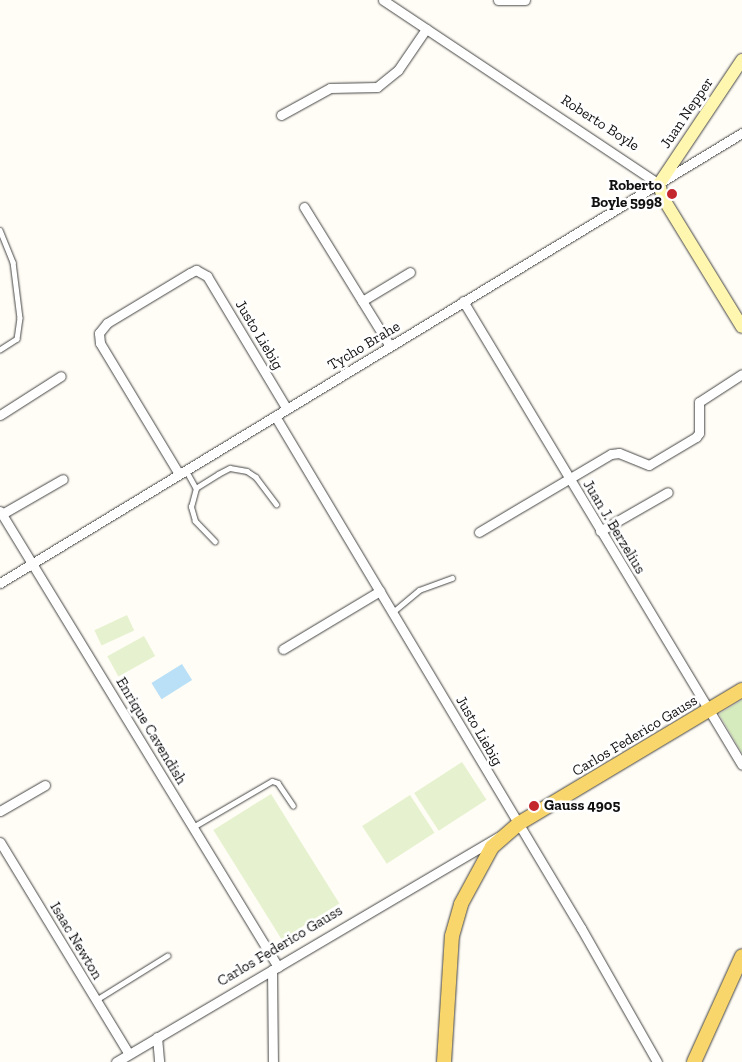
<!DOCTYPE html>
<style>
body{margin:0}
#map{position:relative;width:742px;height:1062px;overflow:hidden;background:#fffdf5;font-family:"Zilla Slab",serif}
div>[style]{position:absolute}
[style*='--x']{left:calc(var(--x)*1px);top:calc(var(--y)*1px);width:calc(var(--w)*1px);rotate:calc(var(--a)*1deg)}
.green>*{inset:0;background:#d5ebbd}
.pitch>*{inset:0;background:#e6f2cf;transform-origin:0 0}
.water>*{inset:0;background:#b9e0f7;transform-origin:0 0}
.roads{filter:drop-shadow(0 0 1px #444) drop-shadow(0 0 1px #444)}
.lane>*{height:4.5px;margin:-2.25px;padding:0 2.25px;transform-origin:2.25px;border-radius:2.25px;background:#fff}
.street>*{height:9px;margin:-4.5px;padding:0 4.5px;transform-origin:4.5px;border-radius:4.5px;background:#fff}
.secondary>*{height:12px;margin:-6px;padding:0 6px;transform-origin:6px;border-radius:6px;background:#fff6b0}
.primary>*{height:14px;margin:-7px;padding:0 7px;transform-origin:7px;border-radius:7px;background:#f9d66b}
.dots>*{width:14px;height:14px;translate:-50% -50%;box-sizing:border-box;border:2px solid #fff;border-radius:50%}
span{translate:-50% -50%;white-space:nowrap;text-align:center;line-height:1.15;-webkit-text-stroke:5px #fff;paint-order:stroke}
.street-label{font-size:15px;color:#111}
.poi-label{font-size:15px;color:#111;font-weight:700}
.right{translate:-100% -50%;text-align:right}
.left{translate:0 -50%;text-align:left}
</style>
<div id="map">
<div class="green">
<i style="clip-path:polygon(742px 700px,742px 753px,719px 714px)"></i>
</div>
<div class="pitch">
<i style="left:127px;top:615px;width:17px;height:36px;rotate:65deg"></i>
<i style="left:144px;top:636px;width:23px;height:42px;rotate:61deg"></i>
<i style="left:462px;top:762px;width:45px;height:57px;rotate:57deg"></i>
<i style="left:271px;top:794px;width:129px;height:68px;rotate:58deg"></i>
<i style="left:410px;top:795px;width:45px;height:57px;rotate:57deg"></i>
</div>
<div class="water">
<i style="left:182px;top:664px;width:19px;height:36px;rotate:58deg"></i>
</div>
<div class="roads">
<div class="lane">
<i style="--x:0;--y:230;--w:35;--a:68"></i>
<i style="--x:13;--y:262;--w:56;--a:82.9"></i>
<i style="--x:20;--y:318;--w:21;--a:98"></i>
<i style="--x:17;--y:339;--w:20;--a:147"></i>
<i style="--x:186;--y:470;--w:21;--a:61"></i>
<i style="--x:215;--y:542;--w:29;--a:-134"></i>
<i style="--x:195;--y:521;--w:15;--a:-106"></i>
<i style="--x:191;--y:507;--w:20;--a:-75"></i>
<i style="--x:196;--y:488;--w:26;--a:-32"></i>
<i style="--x:218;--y:474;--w:13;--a:-27"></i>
<i style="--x:230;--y:468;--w:17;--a:10"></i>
<i style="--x:247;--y:471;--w:11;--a:34"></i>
<i style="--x:256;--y:477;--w:34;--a:53"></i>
<i style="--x:393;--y:612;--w:34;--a:-40"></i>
<i style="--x:419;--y:590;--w:35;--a:-20"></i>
<i style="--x:193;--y:827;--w:91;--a:-30.2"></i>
<i style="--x:272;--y:781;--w:6;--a:18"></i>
<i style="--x:278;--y:783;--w:27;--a:56"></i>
<i style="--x:96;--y:1000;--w:84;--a:-31.8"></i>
</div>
<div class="street">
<i style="--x:383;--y:0;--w:332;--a:33.7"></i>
<i style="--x:498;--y:0;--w:27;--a:0"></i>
<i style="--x:281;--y:115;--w:56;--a:-28.9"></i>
<i style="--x:330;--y:88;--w:47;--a:-1.2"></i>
<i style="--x:377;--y:87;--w:27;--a:-39"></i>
<i style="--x:398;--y:70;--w:50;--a:-55.7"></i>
<i style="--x:304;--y:207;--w:163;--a:58.3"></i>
<i style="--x:362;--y:301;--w:56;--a:-31.1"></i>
<i style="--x:463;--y:301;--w:541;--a:58.98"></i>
<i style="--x:0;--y:415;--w:72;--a:-32.6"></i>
<i style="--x:275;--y:416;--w:596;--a:59.14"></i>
<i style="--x:581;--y:928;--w:154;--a:60.4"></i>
<i style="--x:179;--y:474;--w:153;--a:-121.1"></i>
<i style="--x:100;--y:343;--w:10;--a:-96"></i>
<i style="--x:99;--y:333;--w:13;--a:-51"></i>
<i style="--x:107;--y:323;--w:97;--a:-31.1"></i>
<i style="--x:190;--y:273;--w:7;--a:-27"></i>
<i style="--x:196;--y:270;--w:13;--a:29"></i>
<i style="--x:207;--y:276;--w:155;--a:59"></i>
<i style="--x:0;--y:511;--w:534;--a:58.63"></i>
<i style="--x:2;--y:514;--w:70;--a:-29.8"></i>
<i style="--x:600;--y:531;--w:78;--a:-29.8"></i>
<i style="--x:479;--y:532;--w:153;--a:-30.6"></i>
<i style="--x:611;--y:454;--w:8;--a:-7"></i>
<i style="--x:619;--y:453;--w:32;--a:22"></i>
<i style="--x:649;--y:465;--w:55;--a:-30.8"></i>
<i style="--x:696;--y:437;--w:5;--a:-53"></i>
<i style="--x:699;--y:433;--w:31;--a:-90"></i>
<i style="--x:699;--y:402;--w:51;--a:-33.1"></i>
<i style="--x:0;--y:583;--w:868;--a:-31.24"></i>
<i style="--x:283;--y:649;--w:113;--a:-30.9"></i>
<i style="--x:0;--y:811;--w:52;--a:-30"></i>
<i style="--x:0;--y:842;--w:248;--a:58.7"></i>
<i style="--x:272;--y:970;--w:92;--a:89.4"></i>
<i style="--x:157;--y:1037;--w:25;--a:85"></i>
<i style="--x:116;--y:1062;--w:445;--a:-30.5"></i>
</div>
<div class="secondary">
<i style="--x:742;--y:60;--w:149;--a:123.8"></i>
<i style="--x:659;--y:184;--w:15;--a:74"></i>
<i style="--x:663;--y:198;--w:151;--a:58.5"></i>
</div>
<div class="primary">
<i style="--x:444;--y:1062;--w:126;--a:-86.4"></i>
<i style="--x:452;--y:936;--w:33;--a:-74"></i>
<i style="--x:461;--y:904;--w:65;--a:-61.5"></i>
<i style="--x:492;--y:847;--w:35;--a:-41"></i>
<i style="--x:518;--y:824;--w:261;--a:-30.9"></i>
<i style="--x:694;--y:1062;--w:116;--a:-65.6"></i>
</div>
</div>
<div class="dots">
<i style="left:672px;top:194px;background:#c4262e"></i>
<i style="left:534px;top:806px;background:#c4262e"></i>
</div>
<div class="street-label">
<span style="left:687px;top:113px;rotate:-56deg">Juan Nepper</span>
<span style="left:600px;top:123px;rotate:33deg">Roberto Boyle</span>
<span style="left:259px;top:335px;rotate:59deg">Justo Liebig</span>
<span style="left:364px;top:346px;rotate:-31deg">Tycho Brahe</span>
<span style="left:614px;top:527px;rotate:59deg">Juan J. Berzelius</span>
<span style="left:151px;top:731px;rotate:59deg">Enrique Cavendish</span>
<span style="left:479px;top:731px;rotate:60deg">Justo Liebig</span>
<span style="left:635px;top:736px;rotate:-31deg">Carlos Federico Gauss</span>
<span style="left:76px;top:941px;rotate:59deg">Isaac Newton</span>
<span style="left:280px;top:946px;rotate:-31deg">Carlos Federico Gauss</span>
</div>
<div class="poi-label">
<span class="right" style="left:662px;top:194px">Roberto<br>Boyle 5998</span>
<span class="left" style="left:544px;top:806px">Gauss 4905</span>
</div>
</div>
